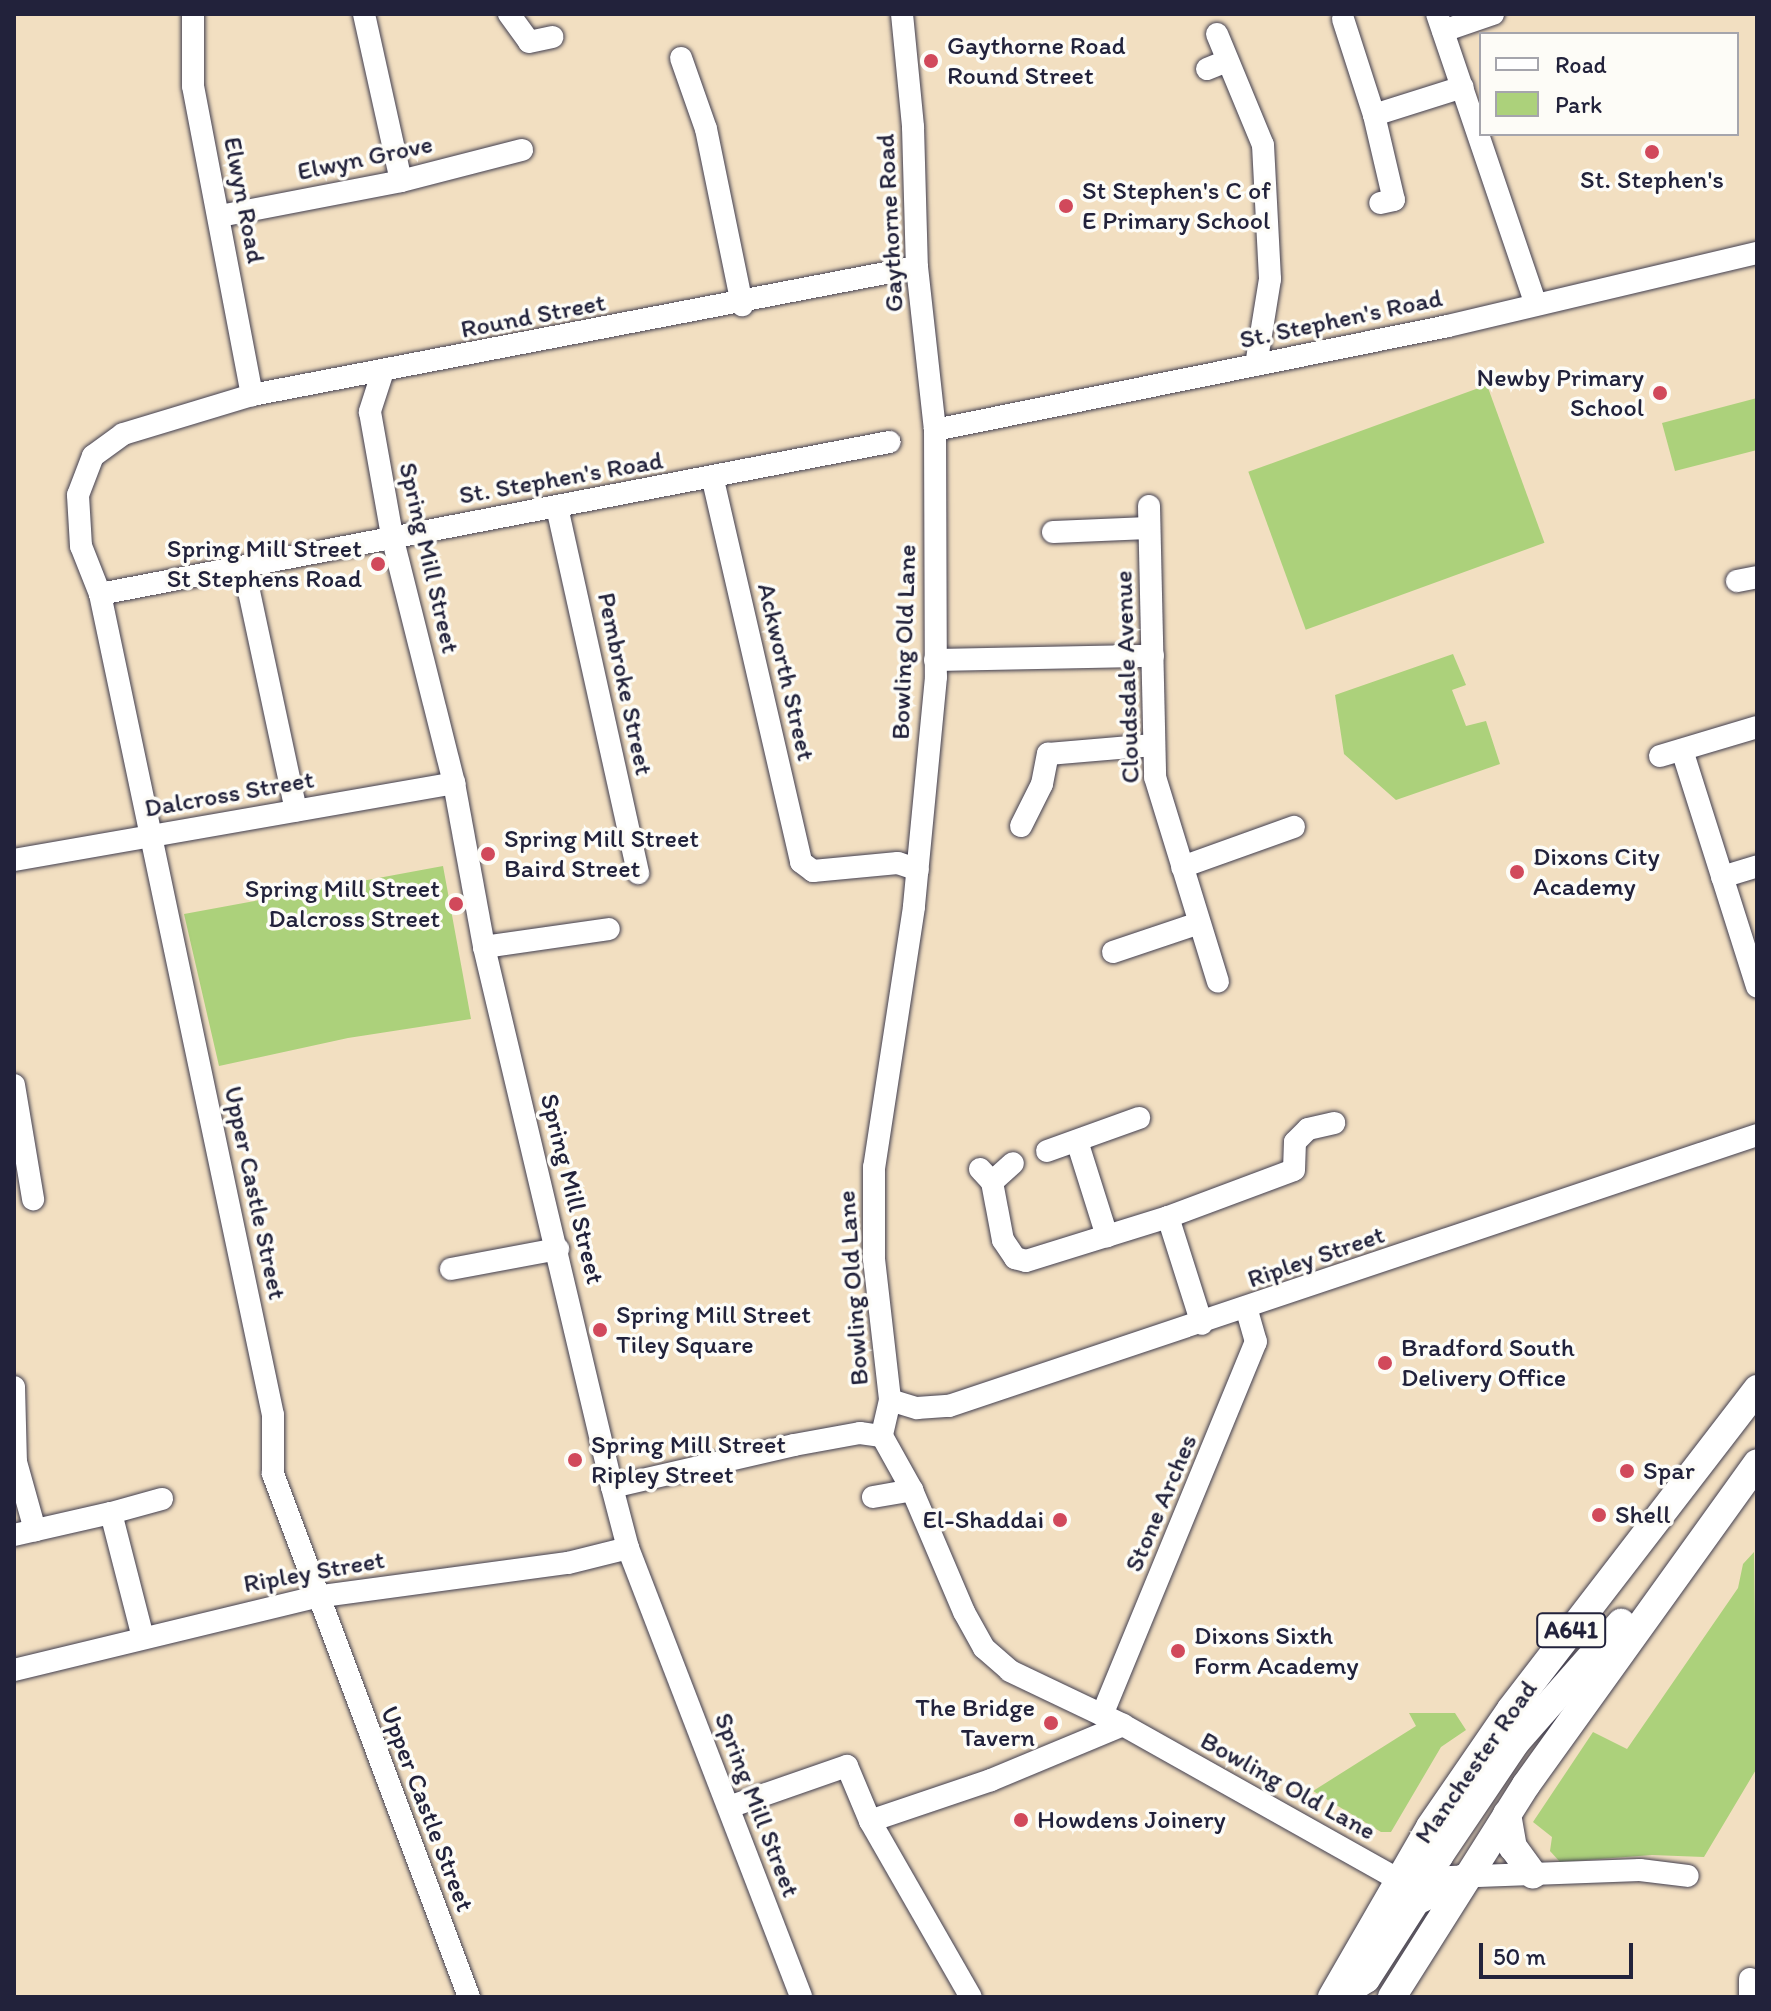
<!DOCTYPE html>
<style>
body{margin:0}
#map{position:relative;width:1771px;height:2011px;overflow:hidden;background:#f2dfc1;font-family:Itim,sans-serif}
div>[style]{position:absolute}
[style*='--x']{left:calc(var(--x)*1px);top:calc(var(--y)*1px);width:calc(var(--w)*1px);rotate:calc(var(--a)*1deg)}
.green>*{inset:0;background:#acd17b;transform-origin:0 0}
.roads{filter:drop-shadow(0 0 2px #413e4f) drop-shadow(0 0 2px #413e4f)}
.minor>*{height:22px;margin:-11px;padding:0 11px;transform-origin:11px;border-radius:11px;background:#fff}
.major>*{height:28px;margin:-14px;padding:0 14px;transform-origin:14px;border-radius:14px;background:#fff}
.dots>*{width:22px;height:22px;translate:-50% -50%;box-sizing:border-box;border:4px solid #fdfcf7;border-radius:50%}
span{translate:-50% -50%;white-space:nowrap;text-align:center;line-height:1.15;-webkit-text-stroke:7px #fdfcf7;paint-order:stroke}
.shield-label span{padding:2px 6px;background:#fdfcf7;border:2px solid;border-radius:6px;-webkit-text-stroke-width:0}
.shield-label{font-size:24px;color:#22223b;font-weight:700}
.poi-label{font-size:26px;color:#22223b}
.left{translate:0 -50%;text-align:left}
.right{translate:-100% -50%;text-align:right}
.street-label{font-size:26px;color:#22223b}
.frame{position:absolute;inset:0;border:16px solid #22223b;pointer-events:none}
.legend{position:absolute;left:1479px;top:32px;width:260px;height:104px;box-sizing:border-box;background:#fdfcf7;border:2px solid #a5a5ac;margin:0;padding:10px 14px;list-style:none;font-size:24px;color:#22223b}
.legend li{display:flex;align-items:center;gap:16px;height:40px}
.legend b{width:40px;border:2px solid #a5a5ac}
.scale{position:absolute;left:1479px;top:1943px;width:154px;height:36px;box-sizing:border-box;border:4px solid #22223b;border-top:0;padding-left:10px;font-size:24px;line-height:28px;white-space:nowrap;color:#22223b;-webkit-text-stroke:6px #fdfcf7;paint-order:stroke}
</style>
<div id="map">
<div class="green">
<i style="left:1487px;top:385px;width:168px;height:254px;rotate:70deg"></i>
<i style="clip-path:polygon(1757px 398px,1757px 450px,1675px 471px,1662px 423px)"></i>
<i style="clip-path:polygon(1453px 654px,1466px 685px,1452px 690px,1466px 726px,1486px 721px,1500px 764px,1396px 800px,1344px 754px,1335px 695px)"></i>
<i style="clip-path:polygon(443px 866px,471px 1019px,348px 1038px,219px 1066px,184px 914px)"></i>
<i style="clip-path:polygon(1754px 1552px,1757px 1768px,1704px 1857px,1652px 1855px,1560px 1862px,1550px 1851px,1552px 1837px,1533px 1822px,1593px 1732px,1627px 1749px,1738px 1588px,1743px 1564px)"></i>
<i style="clip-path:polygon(1409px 1713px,1455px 1713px,1466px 1730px,1441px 1747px,1391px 1832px,1381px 1832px,1313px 1791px,1416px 1726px)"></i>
</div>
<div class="roads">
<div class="minor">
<i style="--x:193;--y:14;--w:72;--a:90"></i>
<i style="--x:193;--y:86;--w:315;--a:79.2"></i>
<i style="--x:364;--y:14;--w:171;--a:77.5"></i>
<i style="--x:509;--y:14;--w:34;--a:54"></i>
<i style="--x:529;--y:42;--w:24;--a:-12"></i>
<i style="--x:902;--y:14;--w:114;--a:84.4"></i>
<i style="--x:913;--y:127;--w:140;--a:88.4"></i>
<i style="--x:917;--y:267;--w:164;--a:83.7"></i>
<i style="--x:935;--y:430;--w:247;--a:89.8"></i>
<i style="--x:936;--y:677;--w:231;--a:95.5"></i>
<i style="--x:914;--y:907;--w:263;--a:98.7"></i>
<i style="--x:874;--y:1167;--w:92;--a:90"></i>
<i style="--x:874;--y:1259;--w:142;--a:83.5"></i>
<i style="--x:890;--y:1400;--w:37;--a:103"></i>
<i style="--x:882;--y:1436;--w:62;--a:60.9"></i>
<i style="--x:912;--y:1490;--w:133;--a:66.9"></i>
<i style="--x:964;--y:1612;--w:41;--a:60.9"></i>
<i style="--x:984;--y:1648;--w:35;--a:41"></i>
<i style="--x:1010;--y:1671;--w:125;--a:25.5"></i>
<i style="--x:1123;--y:1725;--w:314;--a:29.3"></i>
<i style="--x:1397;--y:1879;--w:243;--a:-2.1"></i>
<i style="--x:1640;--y:1870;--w:48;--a:7.1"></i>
<i style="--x:1437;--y:14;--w:306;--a:71.2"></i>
<i style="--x:1343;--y:19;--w:101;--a:72.1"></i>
<i style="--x:1374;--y:115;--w:87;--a:76.8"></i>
<i style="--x:1394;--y:200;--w:14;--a:168"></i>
<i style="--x:1443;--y:31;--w:53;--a:-18.8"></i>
<i style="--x:1217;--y:34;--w:120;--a:67.5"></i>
<i style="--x:1263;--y:145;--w:134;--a:87"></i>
<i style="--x:1270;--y:279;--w:87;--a:99.2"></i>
<i style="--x:681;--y:58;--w:75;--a:70.6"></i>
<i style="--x:706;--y:129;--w:180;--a:78.4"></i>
<i style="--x:1207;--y:69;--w:22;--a:-22"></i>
<i style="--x:1374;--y:115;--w:93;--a:-17.5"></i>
<i style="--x:220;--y:216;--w:184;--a:-10.9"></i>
<i style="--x:401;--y:181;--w:125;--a:-14.4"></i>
<i style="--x:382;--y:374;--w:40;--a:108"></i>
<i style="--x:370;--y:412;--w:126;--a:79.9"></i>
<i style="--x:392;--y:536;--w:255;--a:75.9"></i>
<i style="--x:454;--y:783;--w:167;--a:79.6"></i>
<i style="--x:484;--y:947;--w:555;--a:76.66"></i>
<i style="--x:612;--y:1487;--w:63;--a:75.3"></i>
<i style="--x:628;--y:1548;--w:481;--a:68.9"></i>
<i style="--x:935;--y:430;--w:523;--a:-11.46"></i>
<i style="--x:1448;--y:326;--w:318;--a:-13.3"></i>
<i style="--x:713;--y:480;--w:392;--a:77"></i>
<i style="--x:801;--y:862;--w:15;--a:37"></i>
<i style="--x:813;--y:871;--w:85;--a:-5.4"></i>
<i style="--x:898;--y:863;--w:21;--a:19"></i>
<i style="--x:1149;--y:506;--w:271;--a:88.7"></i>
<i style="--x:1155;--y:777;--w:214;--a:72.9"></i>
<i style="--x:557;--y:507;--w:375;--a:77.5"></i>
<i style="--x:1053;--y:532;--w:96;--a:-2.4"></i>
<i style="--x:244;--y:568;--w:248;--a:77.9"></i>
<i style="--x:1737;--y:581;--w:20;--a:-11"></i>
<i style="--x:100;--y:594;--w:804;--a:-10.9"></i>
<i style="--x:935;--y:660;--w:218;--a:-1.1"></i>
<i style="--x:1682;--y:750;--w:248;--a:72.4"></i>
<i style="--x:1660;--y:756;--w:101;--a:-16.6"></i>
<i style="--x:1021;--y:826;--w:47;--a:-63.4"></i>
<i style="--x:1042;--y:784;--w:31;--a:-79"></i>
<i style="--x:1048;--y:754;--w:106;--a:-4.9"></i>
<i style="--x:14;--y:860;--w:447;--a:-9.9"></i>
<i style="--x:1182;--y:867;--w:119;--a:-19.7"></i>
<i style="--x:1722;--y:877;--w:37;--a:-17"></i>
<i style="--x:484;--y:947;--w:126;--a:-8.2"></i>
<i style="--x:1113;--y:952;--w:91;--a:-18.6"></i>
<i style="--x:14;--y:1085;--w:116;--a:80.5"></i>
<i style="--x:1077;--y:1141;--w:100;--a:72.5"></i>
<i style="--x:1107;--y:1236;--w:64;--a:-17.3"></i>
<i style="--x:1168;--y:1217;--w:112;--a:72.4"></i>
<i style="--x:1047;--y:1151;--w:98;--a:-19.7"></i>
<i style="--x:980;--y:1169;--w:18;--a:47"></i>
<i style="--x:992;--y:1182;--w:59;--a:79.3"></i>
<i style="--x:1003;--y:1240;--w:22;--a:56"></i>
<i style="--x:1015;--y:1258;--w:11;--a:15"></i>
<i style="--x:1026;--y:1261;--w:85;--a:-17.2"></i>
<i style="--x:992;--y:1182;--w:28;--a:-42"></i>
<i style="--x:1168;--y:1217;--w:134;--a:-20.5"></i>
<i style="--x:1294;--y:1170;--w:28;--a:-88"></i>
<i style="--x:1295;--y:1142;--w:18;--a:-45"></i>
<i style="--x:1308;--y:1129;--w:27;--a:-13"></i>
<i style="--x:451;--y:1269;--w:109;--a:-10.6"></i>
<i style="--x:14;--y:1387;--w:75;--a:88.5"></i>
<i style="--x:16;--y:1462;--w:71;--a:74.4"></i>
<i style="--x:890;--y:1400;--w:28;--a:17"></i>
<i style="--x:917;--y:1408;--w:32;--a:-4"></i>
<i style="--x:949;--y:1406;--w:852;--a:-18.54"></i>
<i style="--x:612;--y:1487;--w:187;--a:-13"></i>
<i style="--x:794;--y:1445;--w:67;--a:-10.3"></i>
<i style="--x:860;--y:1433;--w:22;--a:8"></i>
<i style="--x:873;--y:1497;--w:40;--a:-10"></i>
<i style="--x:111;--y:1513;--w:53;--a:-15.4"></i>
<i style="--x:14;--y:1535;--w:99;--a:-12.8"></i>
<i style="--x:111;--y:1513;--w:129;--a:75.6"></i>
<i style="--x:14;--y:1670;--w:310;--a:-13.6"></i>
<i style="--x:315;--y:1597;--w:255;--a:-7.7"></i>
<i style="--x:568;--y:1563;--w:62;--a:-14"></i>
<i style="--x:1102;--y:1715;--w:404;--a:-67.6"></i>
<i style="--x:1256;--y:1342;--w:33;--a:-106"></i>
<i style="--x:729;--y:1807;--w:125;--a:-19.2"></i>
<i style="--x:847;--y:1766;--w:60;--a:67.3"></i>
<i style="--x:870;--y:1821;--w:203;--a:60.2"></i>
<i style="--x:870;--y:1821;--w:128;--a:-18.7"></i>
<i style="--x:991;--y:1780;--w:143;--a:-22.6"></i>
<i style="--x:469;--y:1997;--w:559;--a:-110.54"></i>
<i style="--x:273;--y:1474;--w:59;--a:-90"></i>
<i style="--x:273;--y:1415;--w:839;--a:-101.9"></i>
<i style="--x:100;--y:594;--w:52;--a:-111.6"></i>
<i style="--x:81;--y:546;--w:51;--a:-93.4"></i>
<i style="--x:78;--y:495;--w:42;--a:-69"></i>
<i style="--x:93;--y:456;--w:37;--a:-36"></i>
<i style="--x:123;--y:434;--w:135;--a:-16.8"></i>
<i style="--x:252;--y:395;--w:677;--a:-10.9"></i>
<i style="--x:1750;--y:1997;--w:18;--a:-90"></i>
</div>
<div class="major">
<i style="--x:1507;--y:1814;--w:34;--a:80"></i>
<i style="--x:1513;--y:1847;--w:34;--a:54"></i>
<i style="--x:1399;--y:1878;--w:46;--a:-28.8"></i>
<i style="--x:1439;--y:1856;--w:138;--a:-56"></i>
<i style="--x:1516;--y:1742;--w:159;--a:-48.6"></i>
<i style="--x:1332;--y:1997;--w:196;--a:-60"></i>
<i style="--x:1430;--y:1827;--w:143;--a:-55.5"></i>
<i style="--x:1511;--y:1709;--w:404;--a:-52.4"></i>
<i style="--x:1338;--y:1997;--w:33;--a:-33"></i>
<i style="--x:1366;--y:1979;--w:93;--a:-57.3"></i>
<i style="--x:1416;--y:1901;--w:53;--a:-25.6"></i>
<i style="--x:1392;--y:1997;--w:251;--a:-57.7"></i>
<i style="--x:1526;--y:1785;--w:396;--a:-54.3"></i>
</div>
</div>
<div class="dots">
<i style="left:931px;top:61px;background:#d1495b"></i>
<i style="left:1652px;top:152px;background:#d1495b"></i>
<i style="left:1066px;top:206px;background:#d1495b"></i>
<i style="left:1660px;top:393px;background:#d1495b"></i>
<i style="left:378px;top:564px;background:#d1495b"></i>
<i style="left:488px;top:854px;background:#d1495b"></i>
<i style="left:1517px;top:872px;background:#d1495b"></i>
<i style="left:456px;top:904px;background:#d1495b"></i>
<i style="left:600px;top:1330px;background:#d1495b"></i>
<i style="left:1385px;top:1363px;background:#d1495b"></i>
<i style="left:575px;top:1460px;background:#d1495b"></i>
<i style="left:1627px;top:1471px;background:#d1495b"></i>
<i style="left:1599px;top:1515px;background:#d1495b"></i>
<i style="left:1060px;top:1520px;background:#d1495b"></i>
<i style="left:1178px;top:1651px;background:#d1495b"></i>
<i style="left:1051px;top:1723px;background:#d1495b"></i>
<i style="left:1021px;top:1820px;background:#d1495b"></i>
</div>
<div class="shield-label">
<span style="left:1571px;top:1630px">A641</span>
</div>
<div class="poi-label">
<span class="left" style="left:947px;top:61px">Gaythorne Road<br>Round Street</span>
<span style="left:1652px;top:180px">St. Stephen's</span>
<span class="left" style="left:1082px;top:206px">St Stephen's C of<br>E Primary School</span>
<span class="right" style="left:1644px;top:393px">Newby Primary<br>School</span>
<span class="right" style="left:362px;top:564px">Spring Mill Street<br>St Stephens Road</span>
<span class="left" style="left:504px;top:854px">Spring Mill Street<br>Baird Street</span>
<span class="left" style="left:1533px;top:872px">Dixons City<br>Academy</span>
<span class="right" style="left:440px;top:904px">Spring Mill Street<br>Dalcross Street</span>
<span class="left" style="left:616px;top:1330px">Spring Mill Street<br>Tiley Square</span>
<span class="left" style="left:1401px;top:1363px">Bradford South<br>Delivery Office</span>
<span class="left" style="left:591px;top:1460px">Spring Mill Street<br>Ripley Street</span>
<span class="left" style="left:1643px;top:1471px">Spar</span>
<span class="left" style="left:1615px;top:1515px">Shell</span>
<span class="right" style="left:1044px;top:1520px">El-Shaddai</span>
<span class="left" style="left:1194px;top:1651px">Dixons Sixth<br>Form Academy</span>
<span class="right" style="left:1035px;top:1723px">The Bridge<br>Tavern</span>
<span class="left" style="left:1037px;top:1820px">Howdens Joinery</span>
</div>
<div class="street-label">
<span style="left:365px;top:158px;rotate:-12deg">Elwyn Grove</span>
<span style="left:244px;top:200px;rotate:79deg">Elwyn Road</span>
<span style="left:890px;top:223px;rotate:-93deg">Gaythorne Road</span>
<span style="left:533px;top:316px;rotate:-11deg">Round Street</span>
<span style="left:1341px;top:319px;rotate:-12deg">St. Stephen's Road</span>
<span style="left:561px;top:478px;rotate:-10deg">St. Stephen's Road</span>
<span style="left:429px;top:558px;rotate:77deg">Spring Mill Street</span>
<span style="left:904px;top:642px;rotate:-88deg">Bowling Old Lane</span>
<span style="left:786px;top:672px;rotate:77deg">Ackworth Street</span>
<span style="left:1127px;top:677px;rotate:-92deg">Cloudsdale Avenue</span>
<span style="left:625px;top:684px;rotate:78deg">Pembroke Street</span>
<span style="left:229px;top:794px;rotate:-10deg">Dalcross Street</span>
<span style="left:572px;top:1189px;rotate:76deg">Spring Mill Street</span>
<span style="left:255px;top:1193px;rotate:78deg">Upper Castle Street</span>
<span style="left:1316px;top:1257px;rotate:-19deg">Ripley Street</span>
<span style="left:853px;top:1288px;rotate:-94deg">Bowling Old Lane</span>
<span style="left:1161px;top:1503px;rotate:-67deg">Stone Arches</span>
<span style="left:314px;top:1572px;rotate:-10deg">Ripley Street</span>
<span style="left:1476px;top:1762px;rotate:-55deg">Manchester Road</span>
<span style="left:1288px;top:1786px;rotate:29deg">Bowling Old Lane</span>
<span style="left:757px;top:1805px;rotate:69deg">Spring Mill Street</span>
<span style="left:427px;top:1809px;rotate:69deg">Upper Castle Street</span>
</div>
<div class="frame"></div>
<ul class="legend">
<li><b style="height:10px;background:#fff"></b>Road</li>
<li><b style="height:22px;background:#acd17b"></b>Park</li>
</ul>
<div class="scale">50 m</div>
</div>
